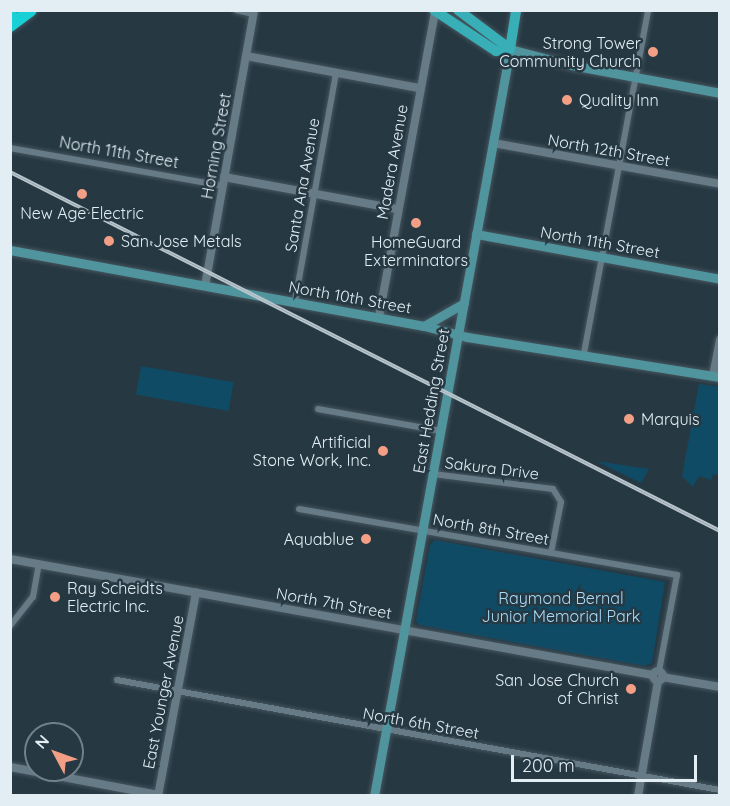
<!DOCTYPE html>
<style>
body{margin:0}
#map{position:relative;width:730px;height:806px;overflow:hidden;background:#263842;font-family:Quicksand,sans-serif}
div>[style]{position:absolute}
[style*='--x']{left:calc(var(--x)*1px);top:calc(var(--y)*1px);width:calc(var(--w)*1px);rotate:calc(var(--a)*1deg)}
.green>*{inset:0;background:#104b65;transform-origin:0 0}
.roads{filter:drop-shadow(0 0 2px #45555e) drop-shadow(0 0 2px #45555e)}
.minor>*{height:6px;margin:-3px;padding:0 3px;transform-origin:3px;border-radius:3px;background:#677b86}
.tertiary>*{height:8px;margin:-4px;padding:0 4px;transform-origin:4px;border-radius:4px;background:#677b86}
.tertiary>.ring{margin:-4px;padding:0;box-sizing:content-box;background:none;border:8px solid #677b86;border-radius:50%}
.secondary>*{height:9px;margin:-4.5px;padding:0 4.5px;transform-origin:4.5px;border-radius:4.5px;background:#50949e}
.primary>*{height:10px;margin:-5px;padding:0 5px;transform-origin:5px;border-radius:5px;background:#38aeb7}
.motorway>*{height:12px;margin:-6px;padding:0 6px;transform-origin:6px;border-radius:6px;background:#19d0d7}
.rail>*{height:4px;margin-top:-2px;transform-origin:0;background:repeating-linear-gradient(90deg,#263842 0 4.5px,#b8c4cc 0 9px);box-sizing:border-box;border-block:2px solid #b8c4cc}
.dots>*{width:16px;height:16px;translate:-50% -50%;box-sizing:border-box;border:3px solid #263842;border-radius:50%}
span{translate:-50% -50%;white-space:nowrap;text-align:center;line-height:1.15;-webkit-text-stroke:5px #263842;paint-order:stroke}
.poi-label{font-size:16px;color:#e2edf4}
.right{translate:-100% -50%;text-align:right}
.left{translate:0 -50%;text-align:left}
.street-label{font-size:16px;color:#e2edf4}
.park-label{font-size:16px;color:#a8dbf8}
.frame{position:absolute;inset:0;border:12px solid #e2edf4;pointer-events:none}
.north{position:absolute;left:24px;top:722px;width:60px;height:60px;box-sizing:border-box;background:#263842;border:2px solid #718089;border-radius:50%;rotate:311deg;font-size:16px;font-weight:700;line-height:24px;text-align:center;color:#e2edf4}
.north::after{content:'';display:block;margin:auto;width:21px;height:27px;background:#f39f85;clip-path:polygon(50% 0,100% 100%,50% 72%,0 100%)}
.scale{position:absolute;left:511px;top:755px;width:186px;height:27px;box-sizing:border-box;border:3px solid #e2edf4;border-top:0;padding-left:8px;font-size:18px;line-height:21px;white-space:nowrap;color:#e2edf4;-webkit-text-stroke:4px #263842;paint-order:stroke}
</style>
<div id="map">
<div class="green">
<i style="left:141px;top:366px;width:94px;height:29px;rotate:10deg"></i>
<i style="clip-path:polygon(699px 384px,719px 387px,719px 475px,713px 474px,711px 480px,699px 476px,693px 487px,682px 476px)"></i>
<i style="clip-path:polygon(596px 461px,649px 469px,641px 483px)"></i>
<i style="clip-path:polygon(435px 540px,665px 582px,652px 663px,645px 666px,419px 625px,416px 621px,430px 545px)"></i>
</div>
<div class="roads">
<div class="minor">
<i style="--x:236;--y:10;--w:17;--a:13"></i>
<i style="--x:10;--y:148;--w:216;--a:10.1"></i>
<i style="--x:295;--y:301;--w:232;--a:-79.8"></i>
<i style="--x:584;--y:353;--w:349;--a:-79.4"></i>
<i style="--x:318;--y:409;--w:125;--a:10.1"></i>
<i style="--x:433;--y:474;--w:121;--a:7.1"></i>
<i style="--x:553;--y:489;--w:15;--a:58"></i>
<i style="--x:561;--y:502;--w:52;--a:101.1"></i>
<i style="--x:299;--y:509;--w:384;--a:9.9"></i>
<i style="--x:677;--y:575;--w:98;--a:100.6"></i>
<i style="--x:10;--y:626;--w:37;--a:-52"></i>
<i style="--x:33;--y:597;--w:34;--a:-80"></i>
<i style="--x:117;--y:680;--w:613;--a:10.34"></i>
</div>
<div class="tertiary">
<i style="--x:246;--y:56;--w:176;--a:10.5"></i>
<i style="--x:493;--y:143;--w:231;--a:10.2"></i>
<i style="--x:224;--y:177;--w:176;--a:10.5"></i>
<i style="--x:205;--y:286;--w:280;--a:-79.9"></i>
<i style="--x:379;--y:317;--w:311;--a:-79.6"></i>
<i style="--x:713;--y:376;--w:37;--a:-79"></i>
<i style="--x:10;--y:559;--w:653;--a:10.23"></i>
<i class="ring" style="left:653px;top:671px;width:2px;height:2px"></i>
<i style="--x:662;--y:677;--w:59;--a:9.8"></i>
<i style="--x:10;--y:767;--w:151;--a:10.7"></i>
<i style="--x:158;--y:796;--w:207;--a:-79.4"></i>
<i style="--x:638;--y:796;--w:117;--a:-80.1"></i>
</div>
<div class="secondary">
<i style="--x:476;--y:234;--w:248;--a:10.4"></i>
<i style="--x:10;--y:250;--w:421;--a:10.4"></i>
<i style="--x:424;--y:326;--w:44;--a:14.3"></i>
<i style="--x:467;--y:337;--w:256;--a:9"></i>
<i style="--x:424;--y:326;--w:46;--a:-29.9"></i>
<i style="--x:374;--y:796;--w:759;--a:-79.68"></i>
<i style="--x:510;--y:49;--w:63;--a:14.7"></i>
<i style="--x:571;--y:65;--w:152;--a:10.6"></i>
</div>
<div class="primary">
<i style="--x:434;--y:10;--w:74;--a:33.5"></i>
<i style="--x:496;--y:51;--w:14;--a:-8"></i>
<i style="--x:458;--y:10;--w:65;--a:36.9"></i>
<i style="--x:510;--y:49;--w:39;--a:-81"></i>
</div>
<div class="motorway">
<i style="--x:10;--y:12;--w:3;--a:-45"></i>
<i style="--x:10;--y:26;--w:26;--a:-37"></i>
</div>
</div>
<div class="rail">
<i style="--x:10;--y:172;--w:796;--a:26.82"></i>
</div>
<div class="dots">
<i style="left:653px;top:52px;background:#f39f85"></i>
<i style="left:567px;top:100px;background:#f39f85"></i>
<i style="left:82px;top:194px;background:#f39f85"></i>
<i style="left:416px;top:223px;background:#f39f85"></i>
<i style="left:109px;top:241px;background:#f39f85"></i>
<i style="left:629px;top:419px;background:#f39f85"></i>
<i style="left:383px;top:451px;background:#f39f85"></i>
<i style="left:366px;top:539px;background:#f39f85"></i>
<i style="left:55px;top:597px;background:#f39f85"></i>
<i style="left:631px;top:689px;background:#f39f85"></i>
</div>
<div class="poi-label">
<span class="right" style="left:641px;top:52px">Strong Tower<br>Community Church</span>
<span class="left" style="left:579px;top:100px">Quality Inn</span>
<span style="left:82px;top:213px">New Age Electric</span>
<span class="left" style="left:121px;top:241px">San Jose Metals</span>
<span style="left:416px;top:251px">HomeGuard<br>Exterminators</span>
<span class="left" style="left:641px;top:419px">Marquis</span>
<span class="right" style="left:371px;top:451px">Artificial<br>Stone Work, Inc.</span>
<span class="right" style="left:354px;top:539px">Aquablue</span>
<span class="left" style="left:67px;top:597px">Ray Scheidts<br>Electric Inc.</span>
<span class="right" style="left:619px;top:689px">San Jose Church<br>of Christ</span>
</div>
<div class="street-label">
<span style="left:216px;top:146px;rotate:-80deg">Horning Street</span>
<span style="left:609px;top:150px;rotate:10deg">North 12th Street</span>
<span style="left:119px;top:152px;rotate:10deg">North 11th Street</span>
<span style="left:392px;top:162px;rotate:-80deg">Madera Avenue</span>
<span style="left:302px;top:185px;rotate:-80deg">Santa Ana Avenue</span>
<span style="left:600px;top:242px;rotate:10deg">North 11th Street</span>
<span style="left:350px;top:297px;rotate:10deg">North 10th Street</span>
<span style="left:431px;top:401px;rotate:-80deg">East Hedding Street</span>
<span style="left:492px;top:468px;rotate:7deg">Sakura Drive</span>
<span style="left:491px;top:529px;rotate:10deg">North 8th Street</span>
<span style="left:334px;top:603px;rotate:10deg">North 7th Street</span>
<span style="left:163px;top:692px;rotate:-79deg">East Younger Avenue</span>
<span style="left:421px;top:723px;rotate:10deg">North 6th Street</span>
</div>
<div class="park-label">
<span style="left:561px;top:607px">Raymond Bernal<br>Junior Memorial Park</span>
</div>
<div class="frame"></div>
<div class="north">N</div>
<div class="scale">200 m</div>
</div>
